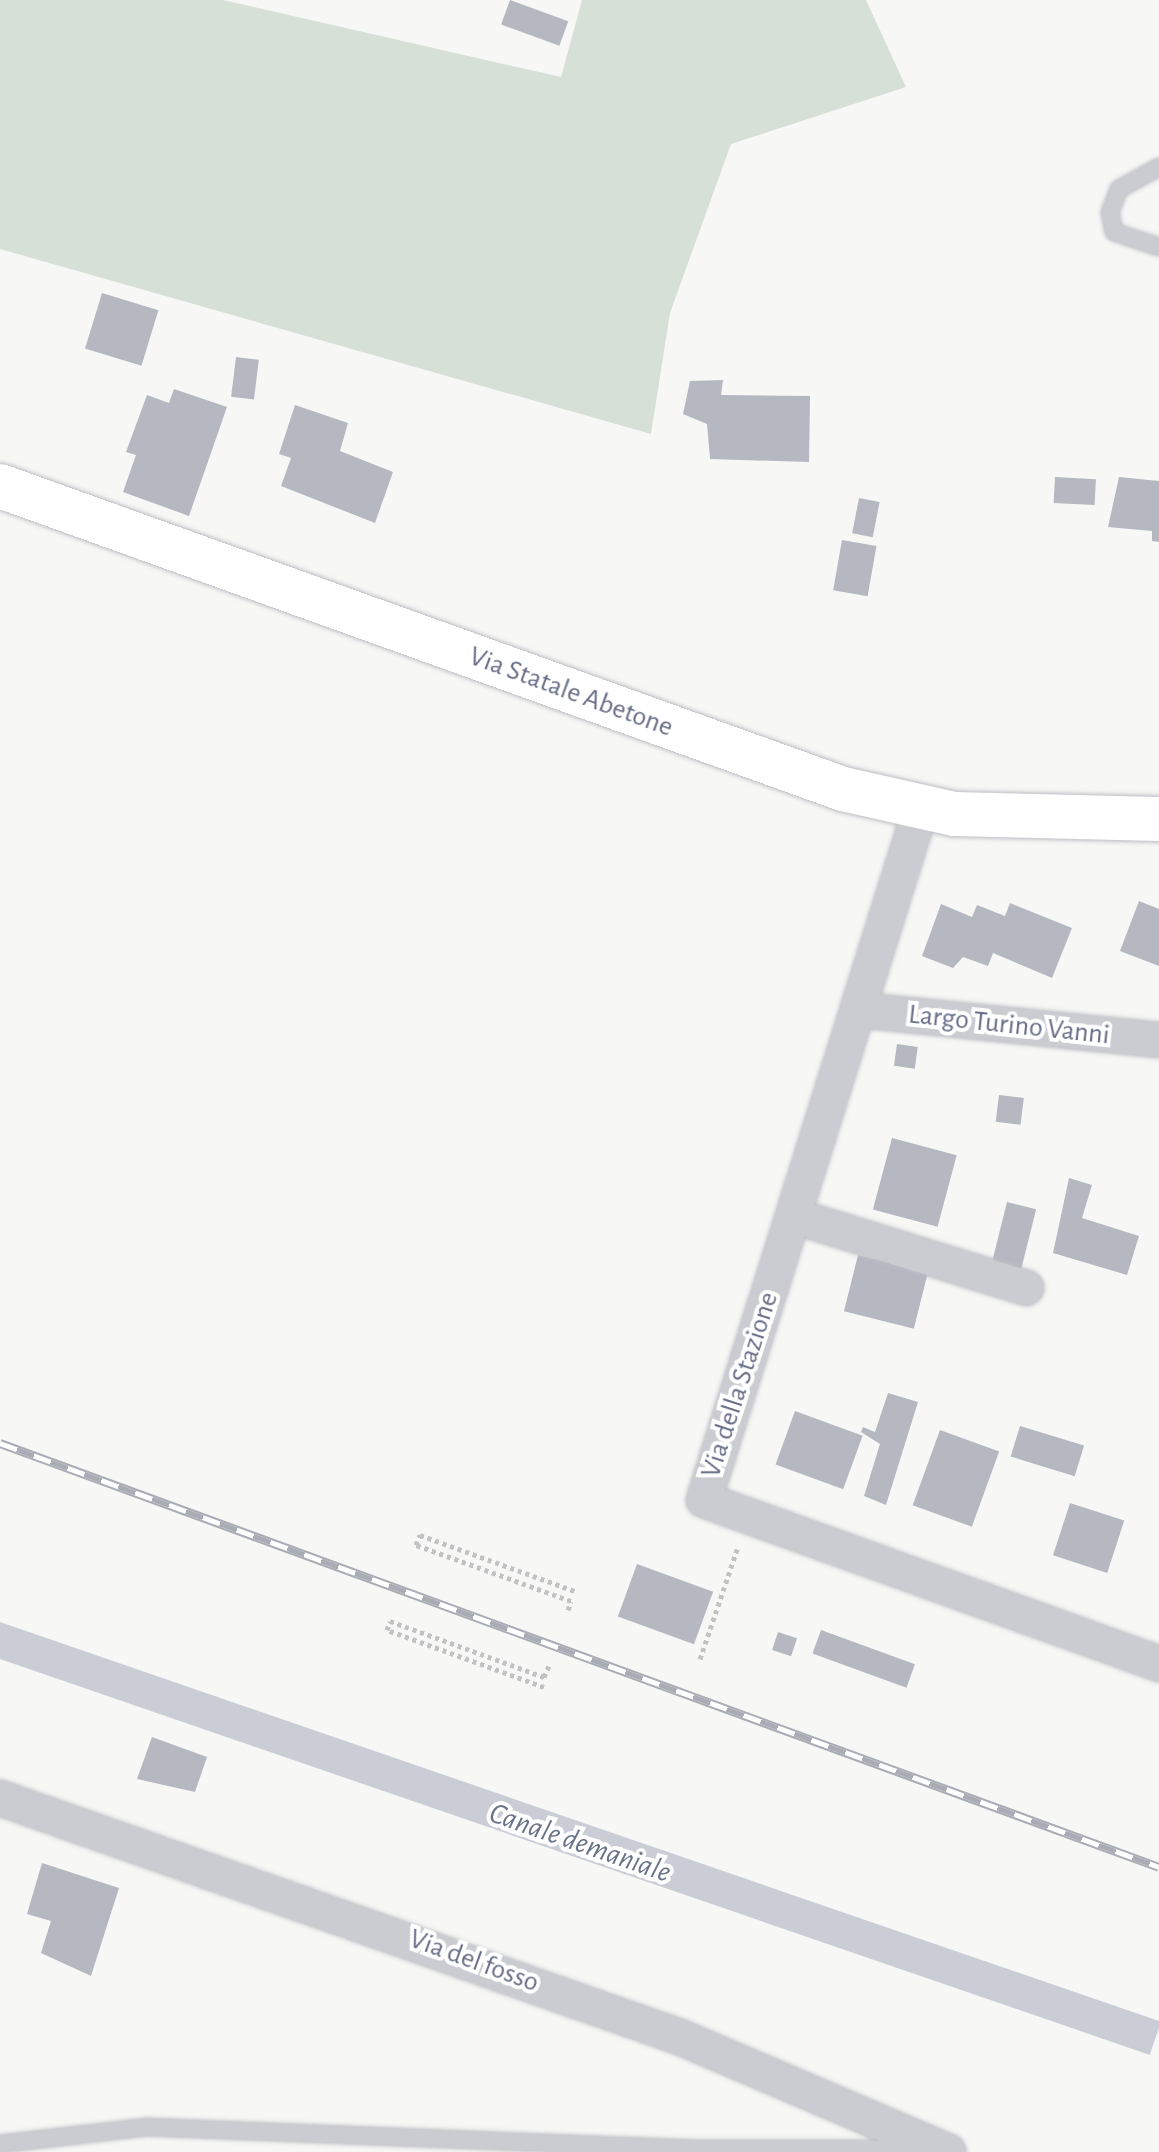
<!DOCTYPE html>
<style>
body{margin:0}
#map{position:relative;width:1159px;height:2152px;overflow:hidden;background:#f7f8f5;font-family:"Alegreya Sans",sans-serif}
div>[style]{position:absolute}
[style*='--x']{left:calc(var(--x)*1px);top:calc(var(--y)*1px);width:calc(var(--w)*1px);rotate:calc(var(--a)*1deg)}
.green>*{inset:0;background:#d7e0d7}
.water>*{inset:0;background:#cacdd6;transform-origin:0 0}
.building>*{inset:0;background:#b5b7c1;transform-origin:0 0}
.path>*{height:5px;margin-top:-2.5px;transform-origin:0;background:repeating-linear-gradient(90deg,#c2c2c5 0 4px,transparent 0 8px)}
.roads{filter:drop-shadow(0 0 2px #bdbec5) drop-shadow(0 0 2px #bdbec5)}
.lane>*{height:16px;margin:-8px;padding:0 8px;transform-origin:8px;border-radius:8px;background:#cbccd1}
.street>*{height:34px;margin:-17px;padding:0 17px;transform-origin:17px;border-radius:17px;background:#cbccd1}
.secondary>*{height:44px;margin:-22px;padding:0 22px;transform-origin:22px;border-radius:22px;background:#fff}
.rail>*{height:9px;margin-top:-4.5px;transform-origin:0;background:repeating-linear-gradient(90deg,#fff 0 18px,#aaacb5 0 36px);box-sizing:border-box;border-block:2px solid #aaacb5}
span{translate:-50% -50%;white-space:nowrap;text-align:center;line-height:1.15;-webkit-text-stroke:8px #fff;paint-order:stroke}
.street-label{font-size:28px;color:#676c87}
.water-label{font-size:30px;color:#68738a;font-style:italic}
</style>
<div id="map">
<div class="green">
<i style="clip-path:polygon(0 0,223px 0,561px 77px,582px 0,866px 0,906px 87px,731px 144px,670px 313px,651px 434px,0 249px)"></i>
</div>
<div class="water">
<i style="left:0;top:1622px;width:1228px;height:35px;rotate:19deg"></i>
</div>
<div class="building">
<i style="left:510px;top:0;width:62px;height:26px;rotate:20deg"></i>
<i style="left:102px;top:293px;width:59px;height:58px;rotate:17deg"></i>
<i style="left:236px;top:357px;width:23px;height:40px;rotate:7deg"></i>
<i style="clip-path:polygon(723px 380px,721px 395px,810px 396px,809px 462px,710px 459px,707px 424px,683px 414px,690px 381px)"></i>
<i style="clip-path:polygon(174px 389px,227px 407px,189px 516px,123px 492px,136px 455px,126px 452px,147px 395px,169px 403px)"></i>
<i style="clip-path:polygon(295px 405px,348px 423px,340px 451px,393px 472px,375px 523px,281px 486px,291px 458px,279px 454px)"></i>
<i style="left:1055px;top:477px;width:41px;height:26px;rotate:3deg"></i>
<i style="clip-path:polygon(1119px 477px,1159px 481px,1159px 542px,1152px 541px,1152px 531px,1108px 527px)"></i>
<i style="left:859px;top:498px;width:21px;height:36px;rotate:11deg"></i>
<i style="left:842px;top:540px;width:35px;height:51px;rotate:10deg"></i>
<i style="clip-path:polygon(1139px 901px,1159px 909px,1159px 966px,1120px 951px)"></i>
<i style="clip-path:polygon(1010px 903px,1072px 928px,1052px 978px,993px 953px,988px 966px,963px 957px,953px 968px,922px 956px,941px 904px,972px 917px,977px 905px,1005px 916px)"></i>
<i style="left:897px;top:1044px;width:21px;height:22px;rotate:8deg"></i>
<i style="left:999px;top:1095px;width:25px;height:27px;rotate:7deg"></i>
<i style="left:892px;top:1138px;width:67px;height:74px;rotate:15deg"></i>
<i style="clip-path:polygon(1069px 1178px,1092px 1185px,1082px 1218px,1139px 1236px,1127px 1275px,1053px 1253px)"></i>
<i style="left:1007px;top:1202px;width:30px;height:65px;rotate:14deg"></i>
<i style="left:858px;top:1255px;width:72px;height:58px;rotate:14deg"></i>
<i style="clip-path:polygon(888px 1393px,918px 1402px,886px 1505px,864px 1496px,880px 1444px,861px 1432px,863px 1427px,875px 1432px)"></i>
<i style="left:795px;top:1411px;width:72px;height:57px;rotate:20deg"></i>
<i style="left:1020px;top:1426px;width:67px;height:32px;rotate:17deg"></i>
<i style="left:940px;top:1430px;width:63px;height:80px;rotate:20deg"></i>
<i style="left:1070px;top:1503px;width:57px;height:55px;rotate:18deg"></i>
<i style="left:637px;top:1564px;width:81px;height:56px;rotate:20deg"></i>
<i style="left:821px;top:1630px;width:100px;height:25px;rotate:20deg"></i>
<i style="left:778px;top:1632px;width:20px;height:19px;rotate:18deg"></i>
<i style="clip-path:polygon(152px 1737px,207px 1757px,195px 1792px,137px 1779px)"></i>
<i style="clip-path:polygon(42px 1863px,119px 1888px,91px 1976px,41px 1953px,51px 1921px,27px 1914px)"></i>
</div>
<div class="path">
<i style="--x:568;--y:1610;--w:9;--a:-72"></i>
<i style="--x:571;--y:1601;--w:165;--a:-160.1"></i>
<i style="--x:416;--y:1545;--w:11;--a:-68"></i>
<i style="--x:420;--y:1535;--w:165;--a:19.9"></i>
<i style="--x:700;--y:1659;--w:118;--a:-71.3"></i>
<i style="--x:544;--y:1687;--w:167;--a:-160"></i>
<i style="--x:387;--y:1630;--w:9;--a:-72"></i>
<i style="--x:390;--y:1621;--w:164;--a:20"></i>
<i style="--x:544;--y:1677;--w:12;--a:-66"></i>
</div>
<div class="roads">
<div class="lane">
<i style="--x:1159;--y:167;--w:46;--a:151.2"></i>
<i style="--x:1119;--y:189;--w:25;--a:111"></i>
<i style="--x:1110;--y:212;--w:20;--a:79"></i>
<i style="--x:1114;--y:232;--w:47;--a:18.4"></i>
<i style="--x:0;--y:2144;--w:147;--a:-6.6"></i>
<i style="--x:146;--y:2127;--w:553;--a:2.28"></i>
<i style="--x:699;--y:2149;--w:218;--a:0"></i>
</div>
<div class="street">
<i style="--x:921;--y:808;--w:725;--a:107.41"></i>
<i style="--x:704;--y:1500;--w:484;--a:19.8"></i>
<i style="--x:859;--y:1010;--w:301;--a:5.7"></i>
<i style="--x:794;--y:1216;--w:243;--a:17.2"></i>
<i style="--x:0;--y:1798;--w:721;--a:19.37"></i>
<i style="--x:680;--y:2037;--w:292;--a:23.2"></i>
</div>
<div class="secondary">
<i style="--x:0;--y:486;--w:896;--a:19.77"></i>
<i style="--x:843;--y:789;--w:114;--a:12.7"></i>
<i style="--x:954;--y:814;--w:205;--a:1.4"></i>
</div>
</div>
<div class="rail">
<i style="--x:0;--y:1443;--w:1234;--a:20.09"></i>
</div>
<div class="street-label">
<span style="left:571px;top:692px;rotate:20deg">Via Statale Abetone</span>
<span style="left:1009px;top:1025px;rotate:6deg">Largo Turino Vanni</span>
<span style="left:740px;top:1385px;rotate:-72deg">Via della Stazione</span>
<span style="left:474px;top:1961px;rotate:20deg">Via del fosso</span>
</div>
<div class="water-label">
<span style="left:580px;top:1843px;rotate:19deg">Canale demaniale</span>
</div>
</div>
